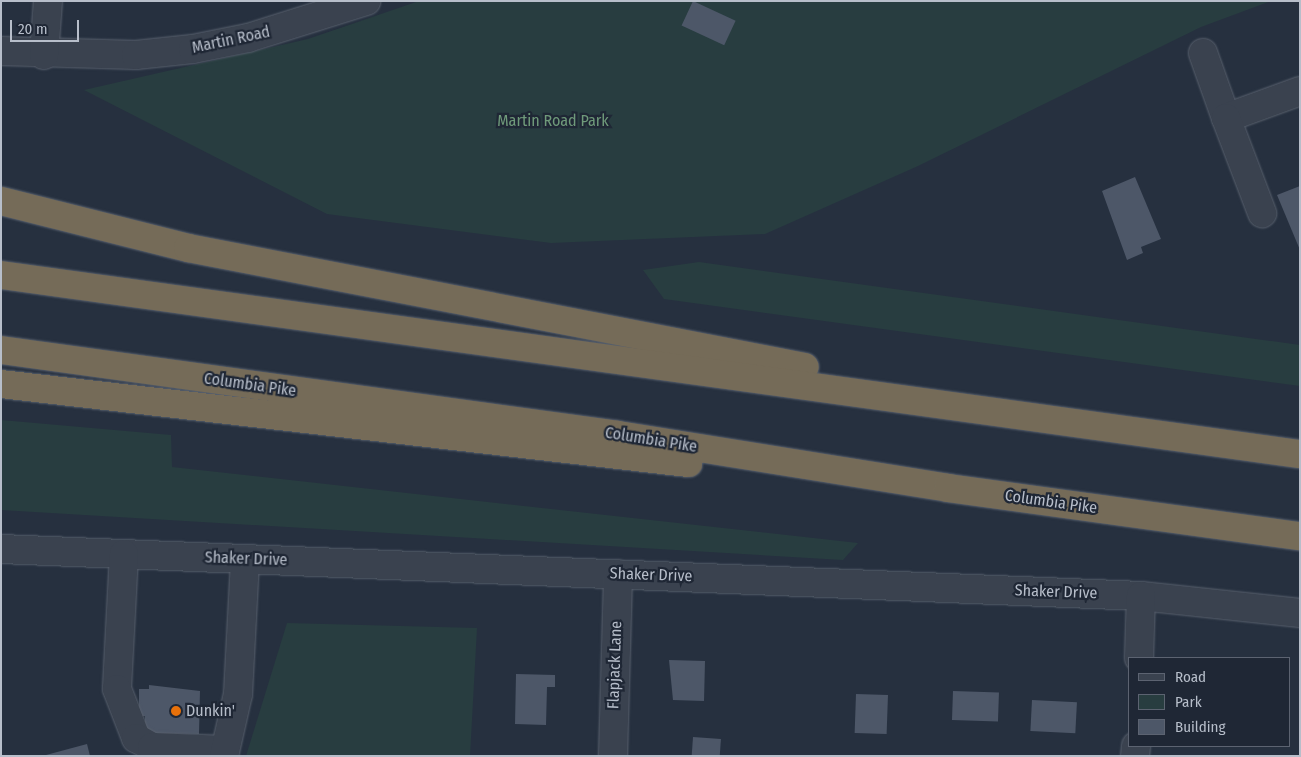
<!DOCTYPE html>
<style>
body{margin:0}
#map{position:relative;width:1301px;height:757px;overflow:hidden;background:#26303f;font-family:"Fira Sans Condensed",sans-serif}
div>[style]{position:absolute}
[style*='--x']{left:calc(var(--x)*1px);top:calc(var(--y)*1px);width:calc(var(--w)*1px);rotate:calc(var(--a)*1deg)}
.green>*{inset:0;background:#283d40}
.building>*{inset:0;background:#4d5768;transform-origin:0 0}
.roads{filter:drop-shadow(0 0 1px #58606d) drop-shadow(0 0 1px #58606d)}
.minor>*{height:28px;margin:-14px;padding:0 14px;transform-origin:14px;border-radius:14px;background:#3a424f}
.highway>*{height:28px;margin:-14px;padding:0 14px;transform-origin:14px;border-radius:14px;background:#756b58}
.dots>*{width:14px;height:14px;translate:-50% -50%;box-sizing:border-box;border:2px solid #1f2735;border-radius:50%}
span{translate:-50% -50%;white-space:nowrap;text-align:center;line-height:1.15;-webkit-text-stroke:4.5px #1f2735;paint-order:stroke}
.street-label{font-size:16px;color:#b7beca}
.park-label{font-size:16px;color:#6f9a7a}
.poi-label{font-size:16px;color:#b7beca}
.left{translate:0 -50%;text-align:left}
.frame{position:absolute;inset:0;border:2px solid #b7beca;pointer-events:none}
.legend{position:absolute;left:1128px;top:657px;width:162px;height:90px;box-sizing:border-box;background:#1f2735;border:1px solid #5c6371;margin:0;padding:6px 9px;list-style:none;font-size:15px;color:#b7beca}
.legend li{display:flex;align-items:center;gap:10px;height:25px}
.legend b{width:25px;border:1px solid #5c6371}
.scale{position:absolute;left:10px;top:20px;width:69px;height:22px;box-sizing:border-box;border:2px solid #b7beca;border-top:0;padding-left:6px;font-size:15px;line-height:18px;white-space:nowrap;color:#b7beca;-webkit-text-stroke:4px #1f2735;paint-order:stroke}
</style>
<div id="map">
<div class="green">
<i style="clip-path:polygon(419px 1px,1271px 1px,1201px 27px,918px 166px,765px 234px,551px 243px,327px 214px,84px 90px,308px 39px)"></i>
<i style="clip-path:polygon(699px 262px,1300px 345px,1300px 386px,664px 299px,643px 270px)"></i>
<i style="clip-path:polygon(1px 420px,171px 435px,172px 467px,858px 543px,843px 560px,1px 510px)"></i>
<i style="clip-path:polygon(287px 623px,477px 628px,470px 756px,246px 756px)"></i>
</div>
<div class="building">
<i style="left:693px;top:1px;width:47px;height:27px;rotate:25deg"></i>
<i style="clip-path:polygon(1135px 177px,1161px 239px,1141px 247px,1143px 253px,1127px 260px,1102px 191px)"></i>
<i style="clip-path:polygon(1300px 186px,1300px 250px,1277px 195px)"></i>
<i style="clip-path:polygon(669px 660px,705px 661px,704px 701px,673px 700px)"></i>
<i style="clip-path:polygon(516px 674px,555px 675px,555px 687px,547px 687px,546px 725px,515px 724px)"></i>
<i style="clip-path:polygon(149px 685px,200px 691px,199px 734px,145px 733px,145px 716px,139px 716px,139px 689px,149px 689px)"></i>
<i style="left:953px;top:691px;width:46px;height:29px;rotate:2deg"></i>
<i style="left:856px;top:694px;width:32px;height:39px;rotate:2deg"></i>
<i style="left:1032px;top:700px;width:45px;height:31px;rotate:3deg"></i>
<i style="left:693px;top:737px;width:28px;height:19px;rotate:4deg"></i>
<i style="clip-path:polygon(87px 744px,90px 756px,47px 756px,46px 755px)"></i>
</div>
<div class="roads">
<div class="minor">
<i style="--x:1;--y:51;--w:135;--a:1.7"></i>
<i style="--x:136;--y:55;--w:57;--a:-6"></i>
<i style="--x:193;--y:49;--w:56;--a:-11.3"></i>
<i style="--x:248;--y:38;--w:124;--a:-17.4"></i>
<i style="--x:1203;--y:53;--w:69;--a:70.5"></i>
<i style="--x:1226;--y:118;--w:79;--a:-20"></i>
<i style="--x:44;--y:55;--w:54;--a:-85.8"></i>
<i style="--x:1226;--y:118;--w:102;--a:69.2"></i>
<i style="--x:1;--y:549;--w:1141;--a:2.36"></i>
<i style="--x:1141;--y:596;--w:160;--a:6.1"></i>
<i style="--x:124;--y:554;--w:135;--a:93"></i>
<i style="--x:117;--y:689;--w:53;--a:68.8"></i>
<i style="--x:136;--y:738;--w:18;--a:29"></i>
<i style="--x:152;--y:747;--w:73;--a:2.4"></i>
<i style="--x:1139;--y:658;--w:62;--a:-88.2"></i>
<i style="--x:224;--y:756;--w:64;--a:-77.3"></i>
<i style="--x:238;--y:694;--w:135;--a:-87"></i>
<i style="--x:613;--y:756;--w:182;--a:-88.4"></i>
<i style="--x:1135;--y:756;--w:10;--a:-84"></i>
</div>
<div class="highway">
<i style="--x:1;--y:201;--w:193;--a:14.1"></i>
<i style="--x:188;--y:248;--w:628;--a:10.92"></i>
<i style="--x:1;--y:275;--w:1311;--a:7.85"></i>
<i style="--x:1;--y:350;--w:623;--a:7.84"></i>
<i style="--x:618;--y:435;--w:334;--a:9.1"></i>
<i style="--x:948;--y:488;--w:355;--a:7.8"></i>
<i style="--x:1;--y:384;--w:692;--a:6.56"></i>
</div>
</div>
<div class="dots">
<i style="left:176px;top:711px;background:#e8710a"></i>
</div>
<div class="street-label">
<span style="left:231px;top:40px;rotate:-12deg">Martin Road</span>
<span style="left:250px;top:385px;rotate:8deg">Columbia Pike</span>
<span style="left:651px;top:440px;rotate:9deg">Columbia Pike</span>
<span style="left:1051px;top:502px;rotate:8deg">Columbia Pike</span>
<span style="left:246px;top:559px;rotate:2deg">Shaker Drive</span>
<span style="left:651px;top:575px;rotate:2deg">Shaker Drive</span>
<span style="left:1056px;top:592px;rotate:2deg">Shaker Drive</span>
<span style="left:615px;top:665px;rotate:-88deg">Flapjack Lane</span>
</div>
<div class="park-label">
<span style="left:553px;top:121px">Martin Road Park</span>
</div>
<div class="poi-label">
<span class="left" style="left:186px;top:711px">Dunkin'</span>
</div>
<div class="frame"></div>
<ul class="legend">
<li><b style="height:6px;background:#3a424f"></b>Road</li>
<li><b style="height:14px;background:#283d40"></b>Park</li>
<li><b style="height:14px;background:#4d5768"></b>Building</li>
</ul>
<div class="scale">20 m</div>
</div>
